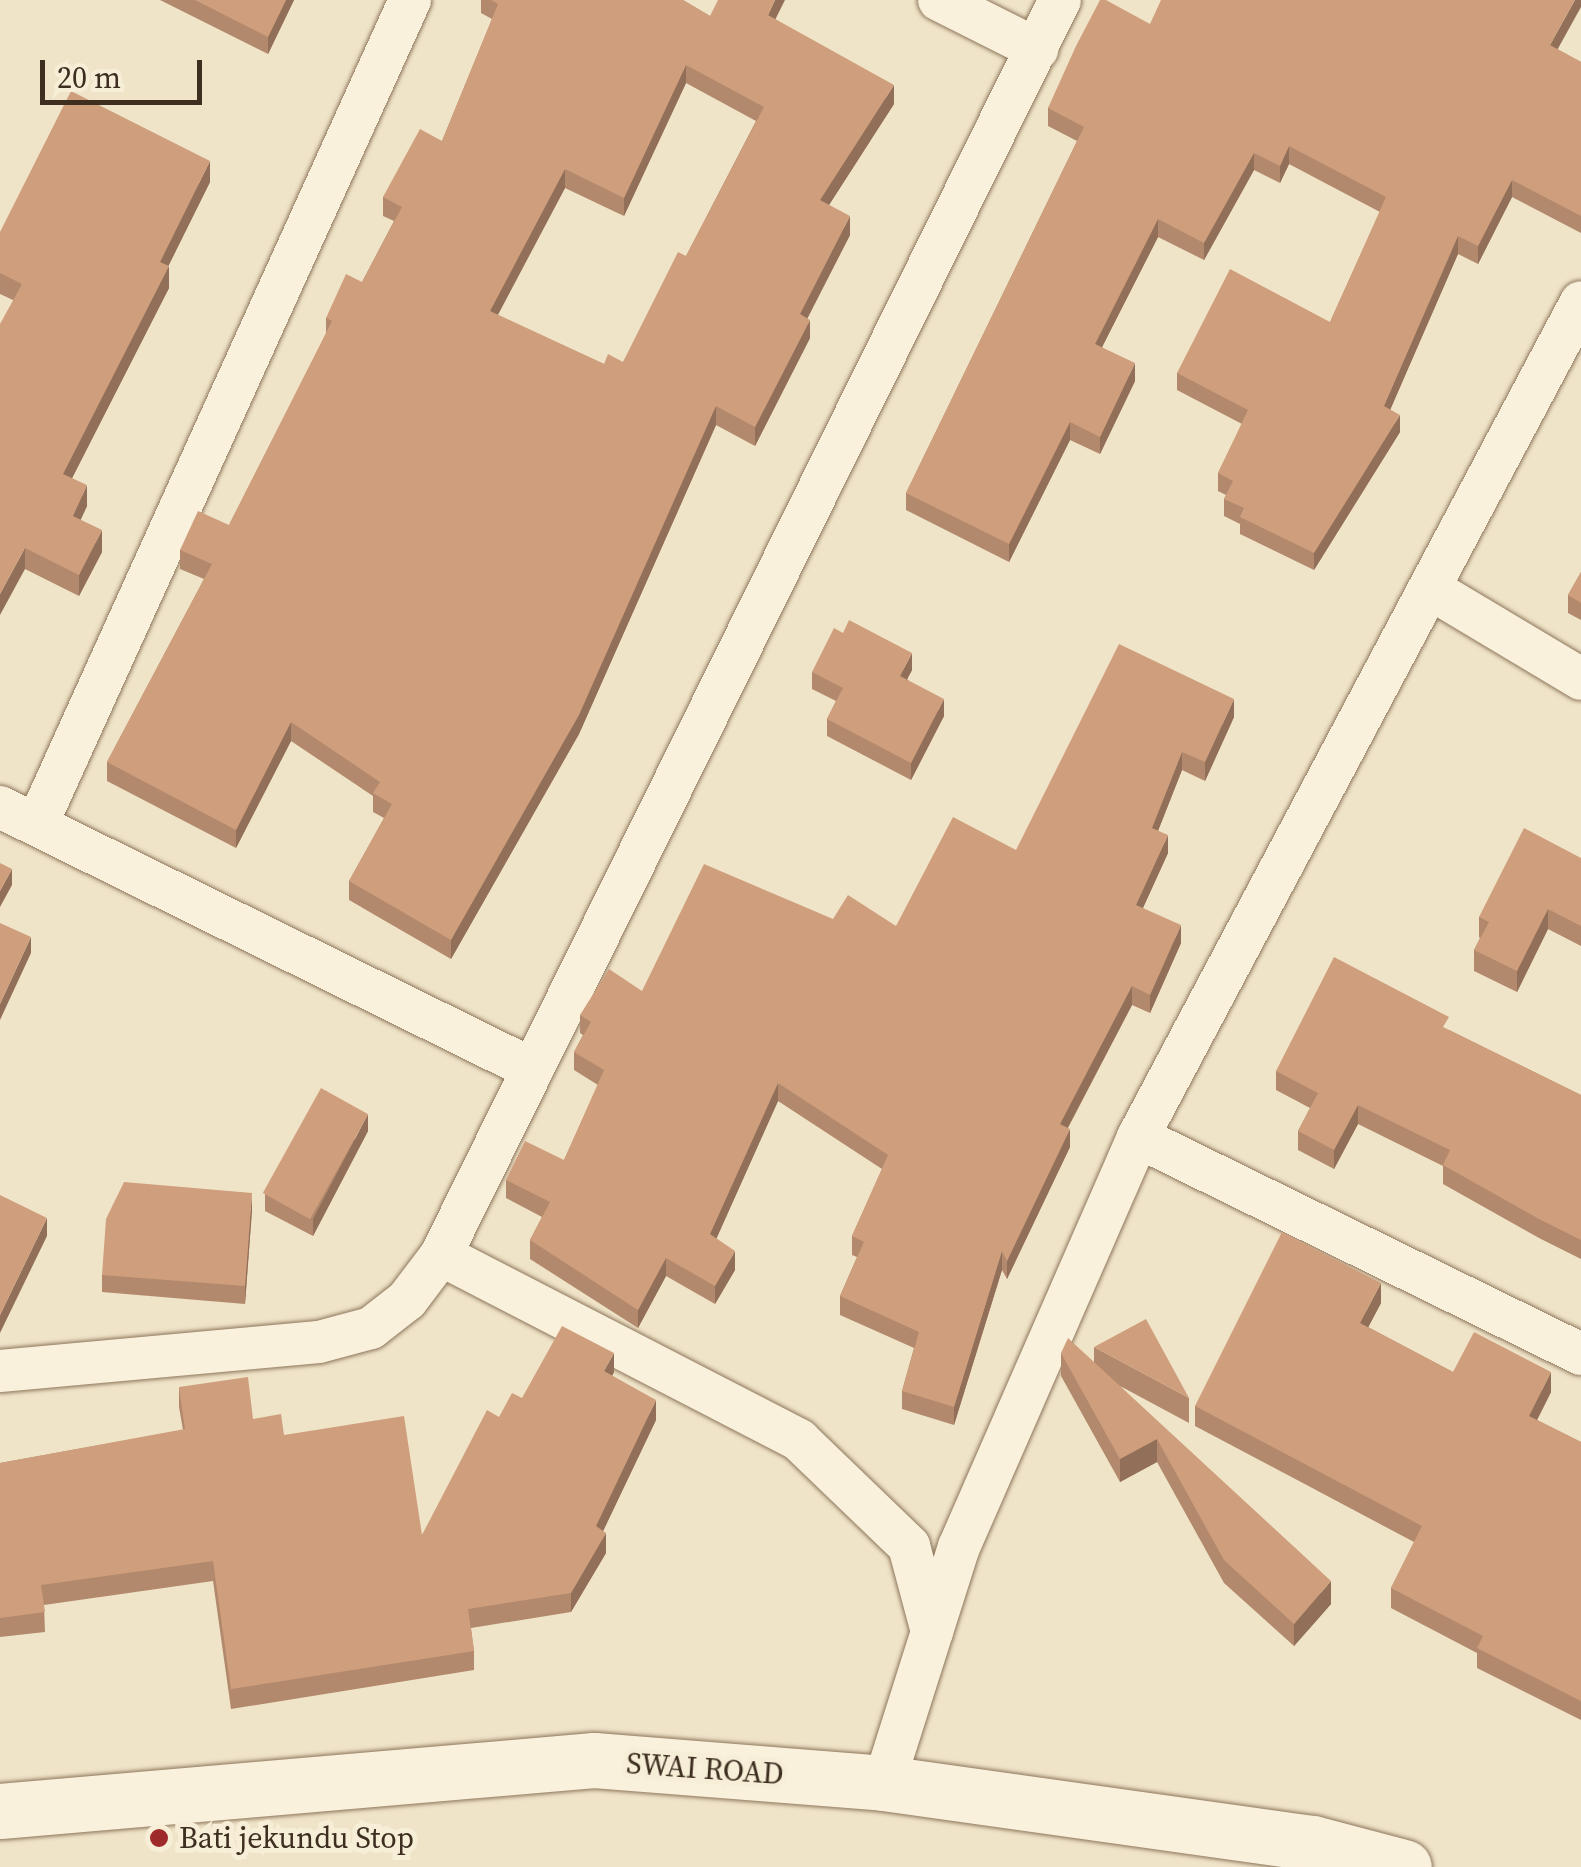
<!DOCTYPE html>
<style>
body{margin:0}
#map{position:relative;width:1581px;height:1867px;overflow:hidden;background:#f0e4c8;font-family:"Source Serif 4",serif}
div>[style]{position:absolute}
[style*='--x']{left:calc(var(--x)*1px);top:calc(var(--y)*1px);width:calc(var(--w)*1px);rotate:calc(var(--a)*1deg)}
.roads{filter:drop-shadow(0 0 2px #8d765c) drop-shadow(0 0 2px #8d765c)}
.street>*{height:42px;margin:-21px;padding:0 21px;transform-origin:21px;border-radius:21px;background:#faf1dc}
.secondary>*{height:55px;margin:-27.5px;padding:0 27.5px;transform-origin:27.5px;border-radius:27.5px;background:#faf1dc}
.wall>*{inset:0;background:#b2896c}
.shaded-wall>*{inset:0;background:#916f58}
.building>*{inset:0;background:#cf9f7d;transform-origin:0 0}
.dots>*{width:28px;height:28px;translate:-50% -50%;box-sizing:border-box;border:5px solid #f7eed8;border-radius:50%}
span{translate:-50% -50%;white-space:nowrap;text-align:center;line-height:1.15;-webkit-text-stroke:10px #f7eed8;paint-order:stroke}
.street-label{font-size:30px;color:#3d2e20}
.poi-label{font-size:30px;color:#3d2e20}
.left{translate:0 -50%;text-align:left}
.scale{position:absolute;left:40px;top:60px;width:162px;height:45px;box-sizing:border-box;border:5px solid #3d2e20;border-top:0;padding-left:12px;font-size:30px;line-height:35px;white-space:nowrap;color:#3d2e20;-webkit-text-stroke:8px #f7eed8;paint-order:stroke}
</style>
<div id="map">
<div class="roads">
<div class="street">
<i style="--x:939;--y:0;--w:110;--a:26.6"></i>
<i style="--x:1434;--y:591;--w:171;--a:30.9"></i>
<i style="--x:0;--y:807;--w:591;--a:26.22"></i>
<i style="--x:38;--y:822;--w:902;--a:-65.65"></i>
<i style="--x:1138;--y:1137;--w:493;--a:26.1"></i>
<i style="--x:441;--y:1255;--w:403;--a:27.3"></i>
<i style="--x:799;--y:1440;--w:153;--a:43.9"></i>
<i style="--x:909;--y:1546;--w:89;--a:75"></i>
<i style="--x:0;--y:1371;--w:320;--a:-5.2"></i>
<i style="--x:319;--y:1342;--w:54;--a:-15.1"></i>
<i style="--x:371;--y:1328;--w:46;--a:-37.9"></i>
<i style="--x:407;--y:1300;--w:56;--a:-52.9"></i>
<i style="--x:441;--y:1255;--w:1399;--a:-63.75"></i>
<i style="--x:884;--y:1783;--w:248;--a:-72.4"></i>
<i style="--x:959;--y:1547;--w:447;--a:-66.4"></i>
<i style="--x:1138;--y:1137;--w:945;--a:-62.05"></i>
</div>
<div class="secondary">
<i style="--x:0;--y:1811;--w:596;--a:-4.91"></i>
<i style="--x:594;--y:1760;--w:291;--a:4.5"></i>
<i style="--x:884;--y:1783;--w:433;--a:8"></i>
<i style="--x:1313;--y:1843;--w:94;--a:14.8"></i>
</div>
</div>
<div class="wall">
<i style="clip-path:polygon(160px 0,294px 0,268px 54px)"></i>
<i style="clip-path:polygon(evenodd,481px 0,683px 0,710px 16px,775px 19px,894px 104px,829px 205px,850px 235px,807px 318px,810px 338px,755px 446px,716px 425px,579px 734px,451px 959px,349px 900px,349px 881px,384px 818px,373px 812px,373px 796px,291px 741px,236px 848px,107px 781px,107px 762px,204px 579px,180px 569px,180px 550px,229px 525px,326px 334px,326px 318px,362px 282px,394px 221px,383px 216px,383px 197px,442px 141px,492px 19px,481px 13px,481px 0,686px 83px,756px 121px,686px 256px,623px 362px,604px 364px,497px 315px,565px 188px,624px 216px,686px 83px)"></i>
<i style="clip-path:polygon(1150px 24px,1557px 49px,1581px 62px,1581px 233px,1512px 197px,1478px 264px,1458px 254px,1390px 410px,1400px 432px,1314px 570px,1240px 534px,1240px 524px,1224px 516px,1224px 499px,1226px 495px,1218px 491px,1218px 473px,1242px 424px,1177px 390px,1177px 373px,1330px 322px,1380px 212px,1289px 164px,1280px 183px,1254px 170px,1204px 260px,1158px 237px,1102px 347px,1135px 381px,1100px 454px,1070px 440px,1009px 562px,906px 510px,906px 493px,1077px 141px,1048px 126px,1048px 108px)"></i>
<i style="clip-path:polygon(210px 182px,168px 266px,169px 288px,72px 478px,87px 506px,80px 520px,102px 552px,79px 596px,25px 569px,13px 300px,0 294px,0 232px)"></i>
<i style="clip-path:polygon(1581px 572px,1581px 620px,1568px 613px,1568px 595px)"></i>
<i style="clip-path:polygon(912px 670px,907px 679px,944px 716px,911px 780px,827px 736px,827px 719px,836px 701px,812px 689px,812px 672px)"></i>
<i style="clip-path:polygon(1234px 717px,1205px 781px,1182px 770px,1158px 831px,1168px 853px,1143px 908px,1181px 943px,1150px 1013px,1132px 1005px,1068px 1128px,1070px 1147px,1007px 1279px,1002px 1270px,954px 1425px,902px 1409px,902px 1391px,914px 1348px,840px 1315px,840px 1296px,857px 1257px,852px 1255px,852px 1236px,882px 1169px,778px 1101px,716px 1239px,735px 1270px,715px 1304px,666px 1276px,638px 1328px,530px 1259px,530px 1240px,542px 1217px,506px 1198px,506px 1180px,564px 1160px,598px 1085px,574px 1070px,574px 1052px,583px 1035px,580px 1033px,580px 1015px,833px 919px,896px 926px,1016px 850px)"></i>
<i style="clip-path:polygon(1581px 858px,1581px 946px,1548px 929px,1517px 992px,1474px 971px,1474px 950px,1480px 938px,1479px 937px,1479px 917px)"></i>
<i style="clip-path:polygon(1449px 1030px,1581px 1095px,1581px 1259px,1539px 1238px,1443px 1184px,1443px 1166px,1358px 1124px,1334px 1169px,1298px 1150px,1298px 1131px,1310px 1108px,1276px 1090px,1276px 1071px)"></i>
<i style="clip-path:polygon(368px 1131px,313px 1236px,265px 1211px,265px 1194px)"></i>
<i style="clip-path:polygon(252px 1210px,245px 1304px,102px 1292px,102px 1275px)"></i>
<i style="clip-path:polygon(1381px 1303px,1368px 1327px,1453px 1372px,1551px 1392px,1537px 1420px,1581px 1442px,1581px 1720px,1477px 1668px,1477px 1653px,1391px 1608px,1391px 1588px,1414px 1542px,1195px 1426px,1195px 1406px)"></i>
<i style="clip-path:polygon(1094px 1347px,1189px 1398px,1189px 1423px,1120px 1386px,1331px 1604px,1294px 1646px,1224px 1583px,1157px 1462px,1120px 1482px,1061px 1376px,1061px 1353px,1094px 1362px)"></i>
<i style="clip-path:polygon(614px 1372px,612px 1376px,656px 1420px,603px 1531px,606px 1553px,571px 1612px,471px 1628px,474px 1651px,474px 1670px,231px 1709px,213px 1581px,44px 1605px,45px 1632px,0 1637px,0 1463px,183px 1430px,179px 1407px,179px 1387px,253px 1419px,284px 1435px,422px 1535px,499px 1417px,522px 1398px)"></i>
</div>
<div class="shaded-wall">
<i style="clip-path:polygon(286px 0,294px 0,268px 54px,268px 37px)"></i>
<i style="clip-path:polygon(775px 0,785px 0,768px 34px,768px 15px)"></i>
<i style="clip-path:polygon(1575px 0,1581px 0,1581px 7px,1550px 63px,1550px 45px)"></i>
<i style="clip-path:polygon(686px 65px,686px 83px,624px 216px,624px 198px)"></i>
<i style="clip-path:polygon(894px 85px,894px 104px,820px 219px,820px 200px)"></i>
<i style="clip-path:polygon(1289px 146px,1289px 164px,1280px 183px,1280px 166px)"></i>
<i style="clip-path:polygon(1254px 153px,1254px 170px,1204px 260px,1204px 243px)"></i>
<i style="clip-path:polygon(210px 161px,210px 182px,160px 283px,160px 262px)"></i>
<i style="clip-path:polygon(565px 169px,565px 188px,490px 330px,490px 311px)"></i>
<i style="clip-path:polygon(1512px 180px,1512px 197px,1478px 264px,1478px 246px)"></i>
<i style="clip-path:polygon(850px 216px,850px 235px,800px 333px,800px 314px)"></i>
<i style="clip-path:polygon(1158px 219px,1158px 237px,1095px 361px,1095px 344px)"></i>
<i style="clip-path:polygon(1458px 236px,1458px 254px,1384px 424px,1384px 406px)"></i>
<i style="clip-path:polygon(169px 266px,169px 288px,63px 496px,63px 474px)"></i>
<i style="clip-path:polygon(810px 320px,810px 338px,755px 446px,755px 427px)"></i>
<i style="clip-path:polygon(1135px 363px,1135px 381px,1100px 454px,1100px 437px)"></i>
<i style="clip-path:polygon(716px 406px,716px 425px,579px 734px,451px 959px,451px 940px)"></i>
<i style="clip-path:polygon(1400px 415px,1400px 432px,1314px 570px,1314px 553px)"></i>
<i style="clip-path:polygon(1070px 422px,1070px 440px,1009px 562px,1009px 544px)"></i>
<i style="clip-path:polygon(87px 485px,87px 506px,73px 537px,73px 516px)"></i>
<i style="clip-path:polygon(102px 530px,102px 552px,79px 596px,79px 575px)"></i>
<i style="clip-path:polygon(25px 548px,25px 569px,0 615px,0 594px)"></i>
<i style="clip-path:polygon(912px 653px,912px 670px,900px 693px,900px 676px)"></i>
<i style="clip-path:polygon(944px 699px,944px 716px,911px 780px,911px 763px)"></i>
<i style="clip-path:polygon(1234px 699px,1234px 717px,1205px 781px,1205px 762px)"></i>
<i style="clip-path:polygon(291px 722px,291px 741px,236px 848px,236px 830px)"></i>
<i style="clip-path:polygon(1182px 752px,1182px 770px,1152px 846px,1152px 828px)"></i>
<i style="clip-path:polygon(1168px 835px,1168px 853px,1136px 923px,1136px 905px)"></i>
<i style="clip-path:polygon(12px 869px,12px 885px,0 907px,0 891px)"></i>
<i style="clip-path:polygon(1548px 909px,1548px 929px,1517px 992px,1517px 971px)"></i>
<i style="clip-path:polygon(1181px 925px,1181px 943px,1150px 1013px,1150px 995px)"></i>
<i style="clip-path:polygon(31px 937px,31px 953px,0 1020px,0 1004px)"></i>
<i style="clip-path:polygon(1132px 986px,1132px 1005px,1060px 1142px,1060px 1124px)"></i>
<i style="clip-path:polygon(778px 1083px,778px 1101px,710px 1253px,710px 1234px)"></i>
<i style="clip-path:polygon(1358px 1105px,1358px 1124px,1334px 1169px,1334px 1150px)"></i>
<i style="clip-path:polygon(368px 1114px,368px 1131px,313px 1236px,313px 1219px)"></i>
<i style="clip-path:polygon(1070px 1129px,1070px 1147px,1007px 1279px,1007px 1261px)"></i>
<i style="clip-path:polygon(252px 1193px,252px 1210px,245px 1304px,245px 1286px)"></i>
<i style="clip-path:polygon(47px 1218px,47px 1236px,0 1333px,0 1315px)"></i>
<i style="clip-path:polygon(735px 1251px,735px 1270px,715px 1304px,715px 1286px)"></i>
<i style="clip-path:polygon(1002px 1251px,1002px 1270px,954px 1425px,954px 1407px)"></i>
<i style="clip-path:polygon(666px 1258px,666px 1276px,638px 1328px,638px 1310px)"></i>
<i style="clip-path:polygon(1381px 1283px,1381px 1303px,1360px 1343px,1360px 1323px)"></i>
<i style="clip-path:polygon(614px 1353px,614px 1372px,604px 1391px,604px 1371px)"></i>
<i style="clip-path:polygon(1551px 1372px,1551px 1392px,1529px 1436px,1529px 1416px)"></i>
<i style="clip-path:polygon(656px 1400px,656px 1420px,596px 1546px,596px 1526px)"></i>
<i style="clip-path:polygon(1157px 1439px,1157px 1462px,1120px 1482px,1120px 1459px)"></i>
<i style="clip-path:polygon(606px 1533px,606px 1553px,571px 1612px,571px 1593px)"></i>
<i style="clip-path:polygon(1331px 1581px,1331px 1604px,1294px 1646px,1294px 1624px)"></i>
</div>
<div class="building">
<i style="clip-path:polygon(195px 0,286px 0,268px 37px)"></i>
<i style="clip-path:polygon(evenodd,491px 0,683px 0,710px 16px,718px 0,775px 0,768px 15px,894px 85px,820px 200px,850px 216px,800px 314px,810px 320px,755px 427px,716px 406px,579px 715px,451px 940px,349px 881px,392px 804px,373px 793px,380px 782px,291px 722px,236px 830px,107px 762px,212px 564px,180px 550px,198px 511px,229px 525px,332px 321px,326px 318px,346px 274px,362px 282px,402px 207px,383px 197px,420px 129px,442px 141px,498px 4px,491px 0,686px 65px,764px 107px,686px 256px,678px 252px,623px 362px,608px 354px,604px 364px,490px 311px,565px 169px,624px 198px,686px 65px)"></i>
<i style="clip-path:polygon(1100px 0,1106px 0,1150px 24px,1161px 0,1575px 0,1550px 45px,1581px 62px,1581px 216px,1512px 180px,1478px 246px,1458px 236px,1384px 406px,1400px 415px,1314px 553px,1240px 517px,1244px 508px,1224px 499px,1233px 481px,1218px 473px,1248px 410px,1177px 373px,1230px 269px,1330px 322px,1386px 197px,1289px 146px,1280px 166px,1254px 153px,1204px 243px,1158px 219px,1095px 344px,1135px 363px,1100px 437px,1070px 422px,1009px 544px,906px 493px,1084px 127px,1048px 108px,1076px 46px)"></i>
<i style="clip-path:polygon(71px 91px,210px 161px,160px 262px,169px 266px,63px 474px,87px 485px,73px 516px,102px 530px,79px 575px,25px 548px,0 594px,0 324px,22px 284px,0 273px,0 232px)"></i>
<i style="clip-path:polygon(1581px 572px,1581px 603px,1568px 595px)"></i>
<i style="clip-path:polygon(849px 620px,912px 653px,900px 676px,944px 699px,911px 763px,827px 719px,843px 688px,812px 672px,834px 628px,843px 633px)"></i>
<i style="clip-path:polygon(1119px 644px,1234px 699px,1205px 762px,1182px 752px,1152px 828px,1168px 835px,1136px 905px,1181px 925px,1150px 995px,1132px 986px,1060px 1124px,1070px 1129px,1007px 1261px,1002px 1251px,954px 1407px,902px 1391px,919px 1332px,840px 1296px,864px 1242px,852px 1236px,888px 1155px,778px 1083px,710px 1234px,735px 1251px,715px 1286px,666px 1258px,638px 1310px,530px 1240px,550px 1202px,506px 1180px,525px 1141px,564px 1160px,604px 1070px,574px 1052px,591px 1022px,580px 1015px,609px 969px,642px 991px,704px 864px,833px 919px,848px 895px,896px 926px,953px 817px,1016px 850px)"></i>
<i style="clip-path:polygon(1524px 828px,1581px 858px,1581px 926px,1548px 909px,1517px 971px,1474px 950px,1489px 922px,1479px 917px)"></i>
<i style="clip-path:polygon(0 863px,12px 869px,0 891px)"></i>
<i style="clip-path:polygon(0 923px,31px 937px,0 1004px)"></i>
<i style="clip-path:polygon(1334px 957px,1449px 1017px,1443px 1027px,1581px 1095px,1581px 1240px,1539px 1219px,1443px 1165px,1450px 1150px,1358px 1105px,1334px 1150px,1298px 1131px,1318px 1093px,1276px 1071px)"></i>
<i style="left:321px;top:1088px;width:54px;height:120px;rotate:29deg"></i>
<i style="clip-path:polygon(124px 1182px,252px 1193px,245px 1286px,102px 1275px,106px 1219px)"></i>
<i style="clip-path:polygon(0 1195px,47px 1218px,0 1315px)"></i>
<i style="clip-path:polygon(1282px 1232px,1381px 1283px,1360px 1323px,1453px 1372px,1474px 1332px,1551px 1372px,1529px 1416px,1581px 1442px,1581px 1701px,1477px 1648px,1483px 1636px,1391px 1588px,1422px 1526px,1195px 1406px)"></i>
<i style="clip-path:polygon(1146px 1319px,1189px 1398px,1094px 1347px)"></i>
<i style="clip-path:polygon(562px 1326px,614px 1353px,604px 1371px,656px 1400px,596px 1526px,606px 1533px,571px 1593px,468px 1609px,474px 1651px,231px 1689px,213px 1561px,41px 1585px,45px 1612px,0 1618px,0 1463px,185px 1429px,179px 1387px,248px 1377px,253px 1419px,281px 1414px,284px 1435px,404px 1416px,422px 1535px,487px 1410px,499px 1417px,512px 1393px,522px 1398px)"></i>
<i style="clip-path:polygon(1068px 1338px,1331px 1581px,1294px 1624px,1224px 1560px,1157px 1439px,1120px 1459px,1061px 1353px)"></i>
</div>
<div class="dots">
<i style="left:159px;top:1838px;background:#9e2a2b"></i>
</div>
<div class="street-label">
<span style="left:705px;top:1769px;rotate:4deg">SWAI ROAD</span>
</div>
<div class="poi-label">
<span class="left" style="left:179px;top:1838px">Bati jekundu Stop</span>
</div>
<div class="scale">20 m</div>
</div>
